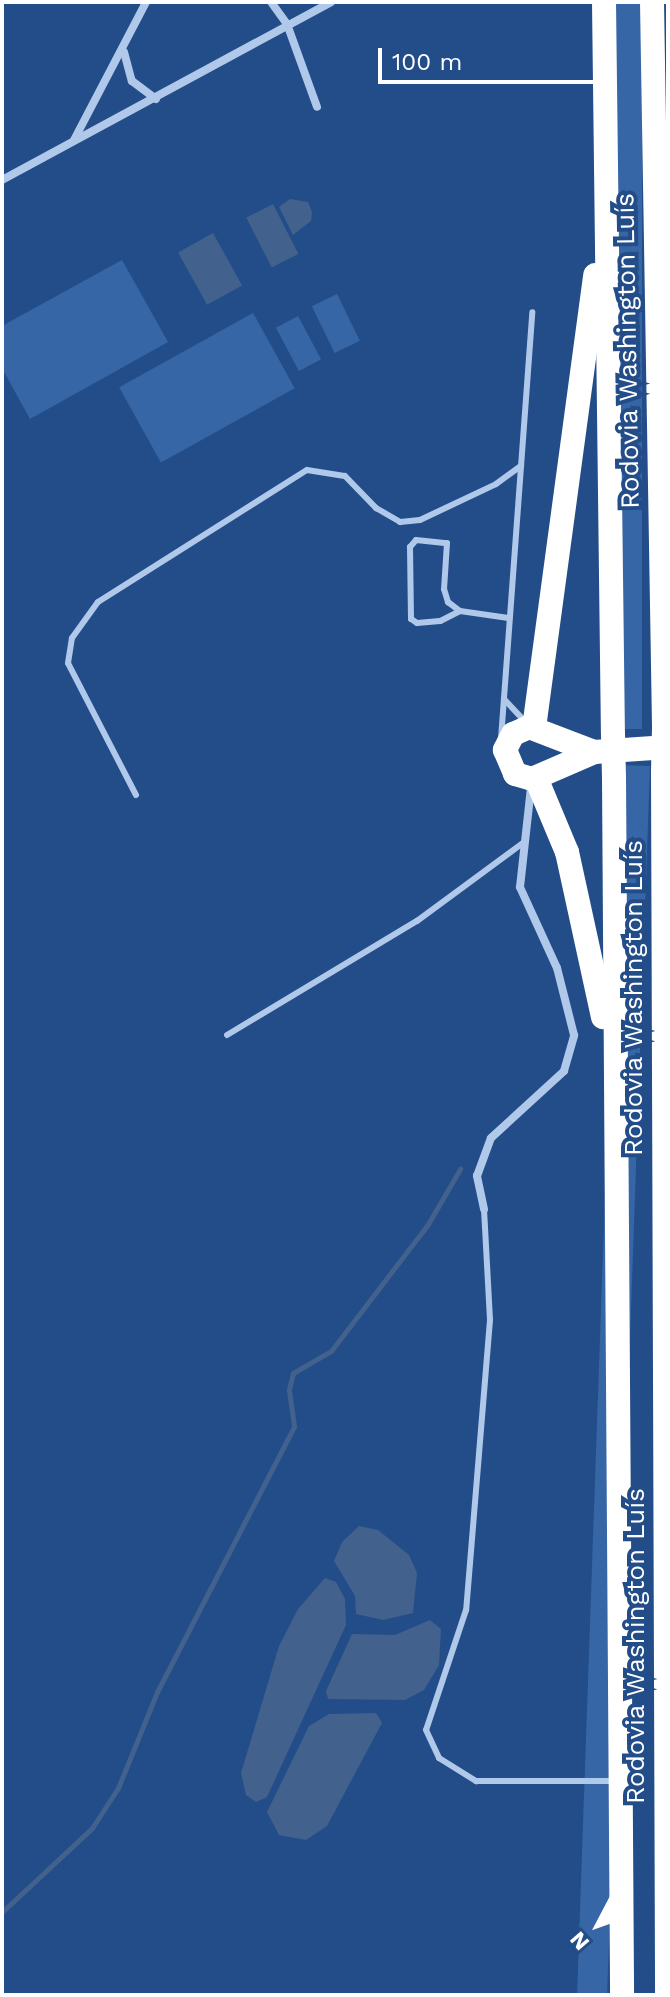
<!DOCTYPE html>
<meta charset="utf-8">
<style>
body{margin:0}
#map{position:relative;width:670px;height:1997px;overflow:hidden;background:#234d89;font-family:"Work Sans",sans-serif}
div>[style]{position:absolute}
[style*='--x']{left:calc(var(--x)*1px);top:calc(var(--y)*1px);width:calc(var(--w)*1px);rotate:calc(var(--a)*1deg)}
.green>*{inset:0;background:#3766a6;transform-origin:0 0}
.water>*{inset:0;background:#42618c;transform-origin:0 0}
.stream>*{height:5px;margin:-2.5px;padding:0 2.5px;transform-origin:2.5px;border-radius:2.5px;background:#42618c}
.lane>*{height:6px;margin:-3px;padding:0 3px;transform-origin:3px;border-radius:3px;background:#b0c8ea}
.street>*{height:8px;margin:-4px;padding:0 4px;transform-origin:4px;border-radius:4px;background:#b0c8ea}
.highway>*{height:24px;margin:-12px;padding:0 12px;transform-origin:12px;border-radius:12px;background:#fff}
.highway-bridge>*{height:24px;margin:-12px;padding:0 12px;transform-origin:12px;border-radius:12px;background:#fff}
span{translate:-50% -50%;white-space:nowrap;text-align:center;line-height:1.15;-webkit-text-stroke:8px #234d89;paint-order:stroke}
.street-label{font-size:26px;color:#fff}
.frame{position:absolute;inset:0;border:4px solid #fff;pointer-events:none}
.north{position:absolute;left:558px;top:1885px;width:80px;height:80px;-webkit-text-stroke:6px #234d89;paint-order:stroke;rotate:229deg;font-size:22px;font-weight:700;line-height:32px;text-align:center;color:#fff}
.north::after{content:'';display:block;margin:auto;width:28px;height:36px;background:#fff;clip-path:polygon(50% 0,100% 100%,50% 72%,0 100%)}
.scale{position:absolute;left:378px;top:48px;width:234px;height:36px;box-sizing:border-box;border:4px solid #fff;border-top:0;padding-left:10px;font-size:24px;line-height:28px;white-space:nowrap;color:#fff;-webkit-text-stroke:6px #234d89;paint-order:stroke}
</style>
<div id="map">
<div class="green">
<i style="left:614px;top:2px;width:28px;height:727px"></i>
<i style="clip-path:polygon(122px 260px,168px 342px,30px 419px,2px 368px,2px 326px)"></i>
<i style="left:337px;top:294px;width:52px;height:28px;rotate:64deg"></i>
<i style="left:253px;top:313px;width:86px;height:153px;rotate:61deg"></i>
<i style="left:298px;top:316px;width:49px;height:25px;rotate:62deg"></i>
<i style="left:620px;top:765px;width:30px;height:1230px;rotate:2deg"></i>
</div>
<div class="water">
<i style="clip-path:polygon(290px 199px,308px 202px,312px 212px,311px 221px,293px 235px,279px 207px)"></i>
<i style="left:273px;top:204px;width:56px;height:30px;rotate:63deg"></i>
<i style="left:213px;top:233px;width:60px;height:40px;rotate:61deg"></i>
<i style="clip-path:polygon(359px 1526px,378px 1530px,409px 1555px,417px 1573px,413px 1613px,383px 1620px,356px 1614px,355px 1596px,334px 1561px,342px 1542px)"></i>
<i style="clip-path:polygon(325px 1578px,336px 1582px,345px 1599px,346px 1625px,267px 1797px,256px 1802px,246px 1795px,241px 1773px,279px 1646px,298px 1609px)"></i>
<i style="clip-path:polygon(430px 1620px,441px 1629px,439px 1665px,424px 1690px,405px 1700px,328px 1699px,326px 1691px,352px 1634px,395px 1635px)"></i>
<i style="clip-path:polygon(329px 1714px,376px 1713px,382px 1723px,327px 1826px,306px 1840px,279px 1835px,267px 1812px,309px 1726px)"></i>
</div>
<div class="stream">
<i style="--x:2;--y:1912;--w:123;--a:-43"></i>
<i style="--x:92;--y:1828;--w:48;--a:-57"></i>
<i style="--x:118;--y:1788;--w:104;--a:-67.9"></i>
<i style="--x:157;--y:1692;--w:299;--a:-62.7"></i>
<i style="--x:294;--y:1426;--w:37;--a:-98"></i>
<i style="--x:289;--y:1389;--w:16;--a:-76"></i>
<i style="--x:293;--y:1373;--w:44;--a:-30.1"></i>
<i style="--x:331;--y:1351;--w:160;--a:-52.6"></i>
<i style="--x:428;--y:1224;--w:64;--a:-59.8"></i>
</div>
<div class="lane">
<i style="--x:460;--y:611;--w:22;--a:153"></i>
<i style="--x:440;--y:621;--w:23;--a:175"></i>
<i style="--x:417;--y:623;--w:7;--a:-146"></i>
<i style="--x:411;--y:619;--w:72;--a:-90.8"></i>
<i style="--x:410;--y:547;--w:9;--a:-49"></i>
<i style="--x:416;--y:540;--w:31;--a:6"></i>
<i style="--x:447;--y:543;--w:46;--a:93.7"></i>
<i style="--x:444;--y:589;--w:14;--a:73"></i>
<i style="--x:448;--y:602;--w:15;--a:37"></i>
<i style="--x:460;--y:611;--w:49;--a:8.3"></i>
<i style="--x:504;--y:699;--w:33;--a:47"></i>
<i style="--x:501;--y:739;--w:428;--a:-85.8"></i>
<i style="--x:136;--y:795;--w:148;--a:-117.3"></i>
<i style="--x:68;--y:663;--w:25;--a:-81"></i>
<i style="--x:72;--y:638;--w:44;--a:-54.2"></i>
<i style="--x:98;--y:602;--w:247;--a:-32.3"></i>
<i style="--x:307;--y:470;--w:38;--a:9"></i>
<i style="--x:345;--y:476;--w:45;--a:45.9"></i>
<i style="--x:376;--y:508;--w:28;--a:30"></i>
<i style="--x:400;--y:522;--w:20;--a:-6"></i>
<i style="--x:420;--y:520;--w:84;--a:-25.3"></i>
<i style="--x:496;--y:484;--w:31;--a:-36"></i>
<i style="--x:227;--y:1035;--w:222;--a:-31"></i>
<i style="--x:417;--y:921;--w:133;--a:-36.4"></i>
<i style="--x:484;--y:1209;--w:111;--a:86.9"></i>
<i style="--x:490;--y:1320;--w:291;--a:94.7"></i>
<i style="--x:466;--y:1610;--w:126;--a:108.4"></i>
<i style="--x:426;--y:1730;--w:31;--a:65"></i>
<i style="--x:439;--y:1758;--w:44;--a:31.9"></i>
<i style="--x:476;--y:1781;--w:140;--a:0"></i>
</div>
<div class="street">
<i style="--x:271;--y:2;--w:27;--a:54"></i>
<i style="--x:287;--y:24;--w:88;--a:70.1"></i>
<i style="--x:124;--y:52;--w:30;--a:75"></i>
<i style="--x:132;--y:81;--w:30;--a:37"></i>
<i style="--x:74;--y:140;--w:156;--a:-62.4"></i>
<i style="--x:2;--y:180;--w:374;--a:-28.4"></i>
<i style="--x:484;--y:1209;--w:34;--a:-102"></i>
<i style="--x:477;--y:1176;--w:40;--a:-69.8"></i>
<i style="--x:491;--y:1138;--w:99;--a:-42.5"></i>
<i style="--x:564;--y:1071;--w:37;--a:-74"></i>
<i style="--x:574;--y:1035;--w:69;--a:-104.2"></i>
<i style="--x:557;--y:968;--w:89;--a:-114.6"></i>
<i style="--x:520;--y:887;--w:100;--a:-83.7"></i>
</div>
<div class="highway">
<i style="--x:604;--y:2;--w:732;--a:89.3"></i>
<i style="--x:652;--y:2;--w:726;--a:89.05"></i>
<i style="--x:534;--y:728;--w:457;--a:-82.3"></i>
<i style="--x:594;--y:752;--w:70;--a:-159"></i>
<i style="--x:529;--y:727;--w:17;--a:156"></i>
<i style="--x:513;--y:734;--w:18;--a:117"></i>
<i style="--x:505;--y:750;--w:26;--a:67"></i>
<i style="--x:515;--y:774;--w:18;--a:16"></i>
<i style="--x:532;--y:779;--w:68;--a:-23.5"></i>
<i style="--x:594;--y:752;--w:74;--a:-3.9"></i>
<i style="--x:663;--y:772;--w:1223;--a:89.81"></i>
<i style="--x:536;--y:778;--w:80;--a:67.3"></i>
<i style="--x:567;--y:852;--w:169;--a:77.7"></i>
<i style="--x:614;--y:778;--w:1217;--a:89.62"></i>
</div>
<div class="highway-bridge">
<i style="--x:613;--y:734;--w:44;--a:88.7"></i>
<i style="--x:663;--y:772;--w:44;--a:-88.7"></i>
</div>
<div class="street-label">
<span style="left:628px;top:351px;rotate:-91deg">Rodovia Washington Luís</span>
<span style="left:634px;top:998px;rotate:-90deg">Rodovia Washington Luís</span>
<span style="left:636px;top:1646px;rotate:-90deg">Rodovia Washington Luís</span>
</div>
<div class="frame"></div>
<div class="north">N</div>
<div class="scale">100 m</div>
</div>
